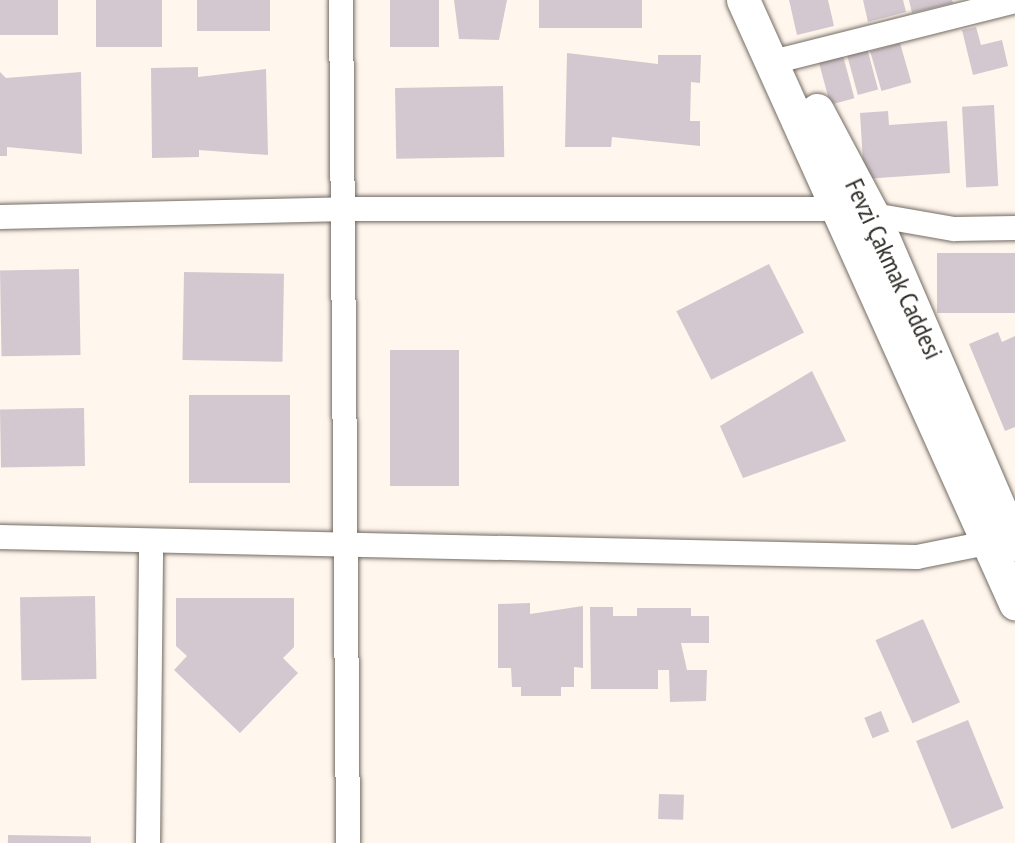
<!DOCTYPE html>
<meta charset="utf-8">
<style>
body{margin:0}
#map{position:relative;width:1015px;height:843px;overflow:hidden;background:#fff6ed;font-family:"PT Sans Narrow",sans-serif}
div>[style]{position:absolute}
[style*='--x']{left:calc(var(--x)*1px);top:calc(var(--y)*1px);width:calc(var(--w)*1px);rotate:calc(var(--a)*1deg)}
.building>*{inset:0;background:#d3c8cf;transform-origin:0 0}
.roads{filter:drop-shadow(0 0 2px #736c64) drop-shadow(0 0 2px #736c64)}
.street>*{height:24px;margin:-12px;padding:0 12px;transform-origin:12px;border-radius:12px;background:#fff}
.secondary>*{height:33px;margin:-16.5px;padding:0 16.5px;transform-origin:16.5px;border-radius:16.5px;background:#fff}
span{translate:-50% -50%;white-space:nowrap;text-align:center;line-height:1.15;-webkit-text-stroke:5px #fff;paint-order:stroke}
.street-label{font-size:26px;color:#302d29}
</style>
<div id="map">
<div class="building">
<i style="left:0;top:0;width:58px;height:35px"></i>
<i style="left:96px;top:0;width:66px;height:47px"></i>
<i style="left:197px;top:0;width:73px;height:31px"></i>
<i style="left:390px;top:0;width:49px;height:47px"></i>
<i style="clip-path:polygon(454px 0,507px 0,499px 40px,459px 39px)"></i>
<i style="left:539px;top:0;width:103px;height:28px"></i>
<i style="clip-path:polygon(789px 0,828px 0,834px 26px,797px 35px)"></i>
<i style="clip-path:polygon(863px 0,903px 0,906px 12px,868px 22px)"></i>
<i style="clip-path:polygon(909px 0,952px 0,953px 3px,912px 13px)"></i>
<i style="clip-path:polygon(976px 27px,981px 45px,1002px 40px,1008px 66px,973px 75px,962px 30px)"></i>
<i style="left:900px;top:43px;width:41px;height:31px;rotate:74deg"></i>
<i style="left:867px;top:48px;width:43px;height:21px;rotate:75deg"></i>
<i style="left:842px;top:52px;width:48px;height:25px;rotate:75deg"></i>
<i style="clip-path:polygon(567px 53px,658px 64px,658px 55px,701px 55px,700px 83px,691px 82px,690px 121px,700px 121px,700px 146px,612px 137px,611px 147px,565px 147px)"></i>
<i style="clip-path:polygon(198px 67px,198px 77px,266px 69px,268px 155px,199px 150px,199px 157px,152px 158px,151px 68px)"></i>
<i style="clip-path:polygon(0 72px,6px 78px,81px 72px,82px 154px,7px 147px,7px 156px,0 156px)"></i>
<i style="left:503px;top:86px;width:71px;height:108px;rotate:89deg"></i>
<i style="left:994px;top:105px;width:81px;height:32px;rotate:87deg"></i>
<i style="clip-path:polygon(888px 111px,889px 125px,947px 121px,950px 173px,864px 179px,860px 113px)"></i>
<i style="left:1015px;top:253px;width:60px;height:78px;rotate:90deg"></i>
<i style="left:769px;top:264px;width:77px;height:104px;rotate:63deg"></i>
<i style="left:79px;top:269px;width:86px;height:79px;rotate:89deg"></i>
<i style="left:184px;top:272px;width:100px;height:88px;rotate:1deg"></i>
<i style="clip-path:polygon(998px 332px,1002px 342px,1015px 336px,1015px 427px,1005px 431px,969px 344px)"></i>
<i style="left:390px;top:350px;width:69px;height:136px"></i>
<i style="clip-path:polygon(812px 371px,846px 441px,743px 478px,720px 426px)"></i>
<i style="left:189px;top:395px;width:101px;height:88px"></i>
<i style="left:84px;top:408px;width:58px;height:84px;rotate:89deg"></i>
<i style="left:95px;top:596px;width:83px;height:75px;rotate:89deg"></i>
<i style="clip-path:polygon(176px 598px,294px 598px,294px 647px,283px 658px,298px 673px,240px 733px,174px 670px,187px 656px,176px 646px)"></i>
<i style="clip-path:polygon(530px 603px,530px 614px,583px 606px,583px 668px,574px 667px,574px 687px,561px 687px,561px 696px,521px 696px,521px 687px,512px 687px,511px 668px,498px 668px,498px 604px)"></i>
<i style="clip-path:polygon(590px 607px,613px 607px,613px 616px,637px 616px,637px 608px,691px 608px,691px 616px,709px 616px,709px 643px,681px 643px,687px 670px,707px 670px,706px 701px,670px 702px,669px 670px,658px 670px,658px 689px,591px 689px)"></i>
<i style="left:923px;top:619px;width:91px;height:52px;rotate:66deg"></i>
<i style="left:881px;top:711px;width:22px;height:18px;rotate:68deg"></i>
<i style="left:968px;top:720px;width:95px;height:56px;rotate:68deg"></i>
<i style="left:659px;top:794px;width:25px;height:25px;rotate:2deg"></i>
<i style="left:8px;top:835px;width:83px;height:8px;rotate:1deg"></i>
</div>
<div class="roads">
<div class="street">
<i style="--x:341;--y:0;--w:843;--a:89.52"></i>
<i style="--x:773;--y:62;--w:250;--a:-14.1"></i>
<i style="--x:0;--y:217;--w:347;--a:-1.3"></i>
<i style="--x:347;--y:209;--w:492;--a:0"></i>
<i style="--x:839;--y:209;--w:117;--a:9.9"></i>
<i style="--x:954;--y:229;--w:61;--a:-0.9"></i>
<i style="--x:0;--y:537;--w:917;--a:1.25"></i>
<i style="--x:917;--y:557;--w:71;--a:-11.3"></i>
<i style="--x:148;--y:843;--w:302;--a:-89.4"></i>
</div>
<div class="secondary">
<i style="--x:743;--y:0;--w:662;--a:65.72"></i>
<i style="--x:817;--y:110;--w:123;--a:62"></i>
<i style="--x:875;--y:219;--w:354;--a:66.7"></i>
</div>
</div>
<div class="street-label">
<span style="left:894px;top:269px;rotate:65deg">Fevzi Çakmak Caddesi</span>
</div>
</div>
